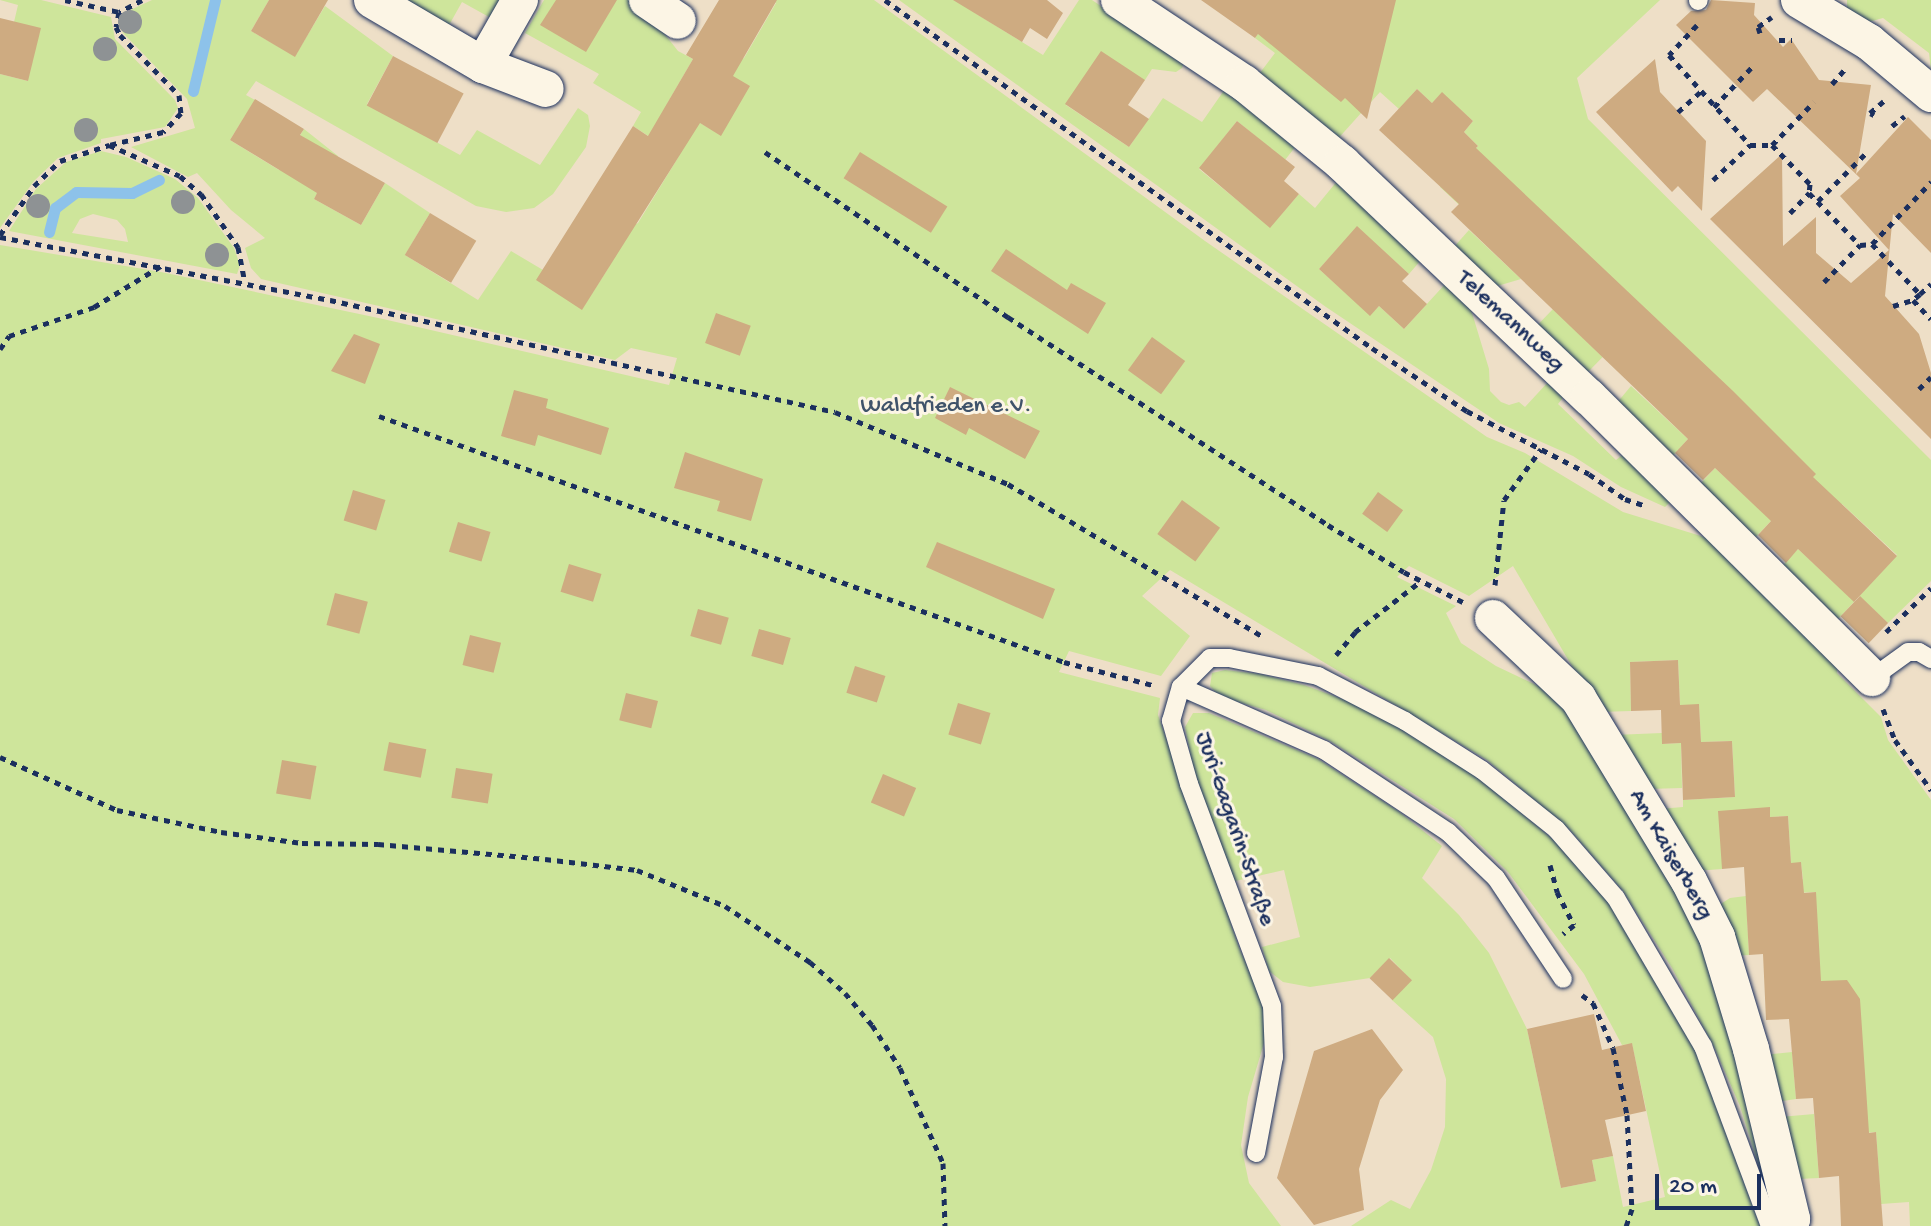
<!DOCTYPE html>
<meta charset="utf-8">
<style>
body{margin:0}
#map{position:relative;width:1931px;height:1226px;overflow:hidden;background:#eedfc7;font-family:"Gochi Hand",sans-serif}
div>[style]{position:absolute}
[style*='--x']{left:calc(var(--x)*1px);top:calc(var(--y)*1px);width:calc(var(--w)*1px);rotate:calc(var(--a)*1deg)}
.green>*{inset:0;background:#cee59b;transform-origin:0 0}
.stream>*{height:11px;margin:-5.5px;padding:0 5.5px;transform-origin:5.5px;border-radius:5.5px;background:#8dc2ea}
.building>*{inset:0;background:#ceab81;transform-origin:0 0}
.path>*{height:5px;margin-top:-2.5px;transform-origin:0;background:repeating-linear-gradient(90deg,#1b2f5e 0 6px,transparent 0 12px)}
.roads{filter:drop-shadow(0 0 2px #1b2f5e) drop-shadow(0 0 2px #1b2f5e)}
.service>*{height:18px;margin:-9px;padding:0 9px;transform-origin:9px;border-radius:9px;background:#fcf5e5}
.minor>*{height:36px;margin:-18px;padding:0 18px;transform-origin:18px;border-radius:18px;background:#fcf5e5}
.trees>*{width:24px;height:24px;margin:-12px;border-radius:50%;background:#8e9294}
span{translate:-50% -50%;white-space:nowrap;text-align:center;line-height:1.15;-webkit-text-stroke:6px #fcf5e5;paint-order:stroke}
.street-label{font-size:24px;color:#1b2f5e}
.park-label{font-size:24px;color:#3f536a}
.scale{position:absolute;left:1655px;top:1174px;width:106px;height:36px;box-sizing:border-box;border:4px solid #1b2f5e;border-top:0;padding-left:10px;font-size:24px;line-height:28px;white-space:nowrap;color:#1b2f5e;-webkit-text-stroke:6px #fcf5e5;paint-order:stroke}
</style>
<div id="map">
<div class="green">
<i style="clip-path:polygon(0 0,41px 0,111px 17px,115px 39px,175px 100px,178px 108px,165px 127px,101px 139px,101px 143px,58px 158px,34px 181px,0 228px,0 74px,28px 81px,14px 22px,18px 5px)"></i>
<i style="clip-path:polygon(152px 0,269px 0,251px 31px,295px 56px,325px 6px,393px 56px,367px 104px,460px 155px,477px 130px,540px 165px,578px 108px,588px 115px,590px 126px,586px 147px,553px 194px,534px 208px,506px 212px,476px 206px,256px 81px,246px 95px,255px 100px,230px 140px,279px 170px,304px 129px,338px 156px,314px 199px,361px 225px,385px 183px,430px 213px,405px 255px,478px 300px,511px 251px,543px 270px,582px 309px,609px 267px,585px 251px,638px 223px,679px 156px,633px 126px,641px 112px,593px 83px,599px 74px,525px 33px,544px 0,633px 0,641px 4px,678px 51px,693px 59px,667px 104px,721px 135px,722px 70px,744px 58px,776px 3px,771px 0,874px 0,1205px 241px,1487px 437px,1525px 453px,1623px 512px,1717px 541px,1837px 664px,1837px 673px,1881px 717px,1888px 740px,1931px 800px,1931px 1226px,1910px 1226px,1909px 1202px,1881px 1204px,1876px 1132px,1865px 1133px,1815px 982px,1816px 892px,1776px 894px,1803px 879px,1801px 863px,1791px 863px,1788px 816px,1770px 817px,1770px 808px,1722px 869px,1695px 871px,1659px 809px,1683px 807px,1683px 800px,1735px 797px,1732px 741px,1701px 742px,1699px 705px,1680px 705px,1678px 660px,1630px 662px,1631px 711px,1599px 712px,1513px 566px,1469px 596px,1409px 566px,1397px 577px,1456px 606px,1446px 613px,1461px 643px,1496px 666px,1572px 702px,1648px 834px,1714px 967px,1775px 1219px,1740px 1106px,1714px 1047px,1672px 968px,1623px 891px,1569px 829px,1487px 760px,1170px 570px,1142px 596px,1190px 636px,1161px 676px,1069px 651px,1059px 672px,1160px 698px,1158px 715px,1240px 950px,1262px 998px,1266px 1036px,1248px 1097px,1241px 1145px,1249px 1183px,1281px 1226px,0 1226px,0 245px,161px 272px,383px 319px,669px 385px,677px 358px,631px 348px,615px 360px,261px 279px,251px 268px,245px 248px,265px 238px,231px 210px,197px 173px,188px 177px,131px 147px,195px 128px,187px 99px,123px 33px,121px 24px,126px 12px)"></i>
<i style="clip-path:polygon(404px 0,511px 0,498px 22px,462px 2px,448px 27px)"></i>
<i style="clip-path:polygon(899px 0,974px 0,975px 13px,1043px 55px,1079px 0,1092px 0,1184px 62px,1182px 68px,1176px 72px,1152px 69px,1145px 80px,1066px 105px,1129px 147px,1163px 98px,1202px 122px,1225px 89px,1296px 146px,1285px 160px,1237px 121px,1199px 169px,1270px 227px,1299px 194px,1315px 208px,1338px 180px,1421px 260px,1409px 274px,1357px 227px,1319px 269px,1370px 315px,1379px 306px,1404px 329px,1447px 282px,1469px 303px,1489px 369px,1490px 391px,1501px 402px,1509px 405px,1519px 402px,1525px 407px,1549px 381px,1565px 395px,1558px 404px,1616px 460px,1626px 452px,1672px 500px,1665px 507px,1621px 487px,1573px 456px,1499px 423px,1326px 307px)"></i>
<i style="clip-path:polygon(1282px 0,1660px 0,1577px 78px,1588px 119px,1931px 460px,1931px 581px,1888px 623px,1859px 596px,1897px 555px,1842px 504px,1812px 535px,1440px 187px,1478px 146px,1464px 132px,1473px 121px,1442px 93px,1432px 103px,1417px 89px,1399px 109px,1380px 92px,1335px 142px,1256px 78px,1275px 53px,1255px 38px)"></i>
<i style="clip-path:polygon(1847px 0,1931px 0,1931px 71px,1929px 53px,1883px 18px,1865px 23px,1847px 11px)"></i>
<i style="clip-path:polygon(evenodd,101px 151px,126px 157px,175px 179px,198px 198px,234px 248px,240px 265px,237px 274px,9px 231px,36px 189px,66px 162px,101px 151px,93px 214px,117px 220px,125px 229px,128px 242px,72px 233px,80px 219px,93px 214px)"></i>
<i style="clip-path:polygon(1469px 230px,1521px 279px,1494px 287px,1453px 248px)"></i>
<i style="left:1553px;top:309px;width:69px;height:27px;rotate:44deg"></i>
<i style="clip-path:polygon(1631px 386px,1688px 439px,1670px 459px,1616px 404px)"></i>
<i style="left:1715px;top:468px;width:77px;height:24px;rotate:43deg"></i>
<i style="left:1798px;top:549px;width:77px;height:25px;rotate:43deg"></i>
<i style="clip-path:polygon(1225px 670px,1260px 674px,1304px 685px,1348px 701px,1403px 728px,1478px 777px,1561px 846px,1611px 904px,1695px 1048px,1760px 1226px,1351px 1226px,1391px 1200px,1410px 1209px,1431px 1170px,1445px 1127px,1446px 1079px,1433px 1037px,1392px 1000px,1411px 980px,1390px 958px,1370px 978px,1310px 987px,1283px 982px,1269px 971px,1262px 947px,1300px 937px,1284px 870px,1231px 882px,1196px 782px,1185px 727px,1193px 713px,1209px 713px,1318px 759px,1398px 811px,1442px 846px,1422px 878px,1459px 915px,1489px 953px,1527px 1029px,1561px 1188px,1596px 1181px,1592px 1160px,1613px 1156px,1623px 1207px,1665px 1197px,1632px 1044px,1622px 1045px,1584px 974px,1508px 872px,1454px 819px,1330px 741px,1266px 710px,1220px 697px,1210px 686px,1212px 673px)"></i>
<i style="clip-path:polygon(1662px 733px,1662px 744px,1681px 743px,1682px 788px,1648px 789px,1614px 735px)"></i>
<i style="clip-path:polygon(1746px 896px,1749px 955px,1733px 956px,1719px 905px,1730px 898px)"></i>
<i style="clip-path:polygon(1792px 1052px,1796px 1099px,1776px 1102px,1762px 1055px)"></i>
<i style="clip-path:polygon(1814px 1114px,1819px 1178px,1798px 1179px,1780px 1117px)"></i>
</div>
<div class="stream">
<i style="--x:193;--y:91;--w:94;--a:-76.4"></i>
<i style="--x:49;--y:232;--w:25;--a:-76"></i>
<i style="--x:55;--y:208;--w:26;--a:-37"></i>
<i style="--x:76;--y:192;--w:56;--a:1"></i>
<i style="--x:132;--y:193;--w:30;--a:-26"></i>
</div>
<div class="building">
<i style="clip-path:polygon(269px 0,328px 0,295px 57px,251px 31px)"></i>
<i style="clip-path:polygon(556px 0,617px 0,586px 52px,540px 25px)"></i>
<i style="clip-path:polygon(719px 0,777px 0,733px 76px,750px 86px,721px 136px,700px 123px,582px 310px,536px 280px,633px 126px,648px 136px,693px 59px,686px 55px)"></i>
<i style="clip-path:polygon(953px 0,1047px 0,1063px 13px,1047px 39px,1030px 28px,1022px 42px)"></i>
<i style="clip-path:polygon(1201px 0,1396px 0,1367px 119px,1345px 98px,1341px 102px,1258px 34px,1255px 38px)"></i>
<i style="clip-path:polygon(1711px 0,1755px 3px,1754px 15px,1783px 47px,1791px 39px,1819px 80px,1871px 85px,1856px 174px,1908px 117px,1931px 140px,1931px 253px,1893px 214px,1885px 296px,1919px 334px,1931px 373px,1931px 439px,1710px 219px,1782px 154px,1783px 246px,1816px 217px,1816px 253px,1851px 283px,1889px 250px,1840px 196px,1860px 178px,1767px 89px,1753px 102px,1676px 25px,1691px 11px,1706px 10px)"></i>
<i style="clip-path:polygon(0 18px,41px 28px,28px 81px,0 74px)"></i>
<i style="clip-path:polygon(1101px 51px,1145px 80px,1128px 105px,1149px 119px,1129px 147px,1065px 104px)"></i>
<i style="left:393px;top:56px;width:80px;height:56px;rotate:28deg"></i>
<i style="clip-path:polygon(1655px 59px,1660px 92px,1706px 141px,1702px 211px,1678px 186px,1672px 192px,1596px 112px)"></i>
<i style="clip-path:polygon(1417px 89px,1432px 103px,1442px 92px,1473px 121px,1464px 132px,1478px 146px,1476px 148px,1733px 391px,1816px 474px,1813px 477px,1897px 556px,1854px 602px,1798px 549px,1786px 563px,1758px 535px,1771px 521px,1715px 468px,1703px 480px,1675px 453px,1688px 439px,1451px 212px,1459px 204px,1379px 130px)"></i>
<i style="clip-path:polygon(255px 99px,304px 129px,300px 135px,385px 183px,361px 225px,314px 199px,317px 193px,230px 140px)"></i>
<i style="clip-path:polygon(1237px 121px,1295px 167px,1284px 181px,1299px 194px,1270px 228px,1199px 168px)"></i>
<i style="left:860px;top:152px;width:103px;height:31px;rotate:32deg"></i>
<i style="left:430px;top:213px;width:54px;height:49px;rotate:31deg"></i>
<i style="clip-path:polygon(1357px 226px,1409px 274px,1402px 281px,1427px 304px,1404px 329px,1379px 306px,1370px 316px,1319px 269px)"></i>
<i style="clip-path:polygon(1006px 249px,1067px 290px,1071px 283px,1106px 303px,1088px 334px,991px 271px)"></i>
<i style="left:716px;top:313px;width:37px;height:32px;rotate:20deg"></i>
<i style="clip-path:polygon(354px 334px,380px 344px,365px 384px,331px 371px)"></i>
<i style="left:1152px;top:337px;width:41px;height:41px;rotate:36deg"></i>
<i style="clip-path:polygon(950px 387px,1040px 431px,1025px 459px,969px 428px,966px 435px,935px 418px)"></i>
<i style="clip-path:polygon(514px 390px,548px 399px,546px 408px,609px 428px,601px 455px,538px 435px,535px 446px,501px 436px)"></i>
<i style="clip-path:polygon(685px 452px,763px 479px,751px 521px,717px 511px,720px 501px,674px 488px)"></i>
<i style="left:353px;top:490px;width:34px;height:32px;rotate:17deg"></i>
<i style="left:1378px;top:492px;width:31px;height:27px;rotate:36deg"></i>
<i style="left:1182px;top:500px;width:47px;height:42px;rotate:36deg"></i>
<i style="left:458px;top:522px;width:34px;height:31px;rotate:17deg"></i>
<i style="clip-path:polygon(937px 542px,1055px 589px,1043px 619px,926px 567px)"></i>
<i style="left:569px;top:564px;width:34px;height:29px;rotate:17deg"></i>
<i style="left:335px;top:593px;width:34px;height:33px;rotate:15deg"></i>
<i style="left:1860px;top:596px;width:39px;height:28px;rotate:44deg"></i>
<i style="left:698px;top:609px;width:32px;height:28px;rotate:16deg"></i>
<i style="left:759px;top:629px;width:33px;height:28px;rotate:16deg"></i>
<i style="left:470px;top:635px;width:32px;height:31px;rotate:14deg"></i>
<i style="clip-path:polygon(1678px 660px,1680px 705px,1699px 704px,1701px 742px,1732px 741px,1735px 797px,1683px 800px,1681px 743px,1662px 744px,1661px 710px,1631px 711px,1630px 662px)"></i>
<i style="left:855px;top:666px;width:32px;height:28px;rotate:18deg"></i>
<i style="left:626px;top:693px;width:33px;height:28px;rotate:14deg"></i>
<i style="left:958px;top:703px;width:34px;height:33px;rotate:17deg"></i>
<i style="left:389px;top:742px;width:38px;height:29px;rotate:11deg"></i>
<i style="left:282px;top:760px;width:35px;height:34px;rotate:10deg"></i>
<i style="left:456px;top:768px;width:37px;height:30px;rotate:9deg"></i>
<i style="left:883px;top:774px;width:36px;height:31px;rotate:23deg"></i>
<i style="clip-path:polygon(1770px 807px,1770px 817px,1788px 816px,1791px 863px,1801px 862px,1804px 893px,1816px 892px,1821px 981px,1847px 980px,1860px 999px,1869px 1133px,1876px 1132px,1883px 1226px,1841px 1226px,1839px 1176px,1819px 1178px,1813px 1098px,1796px 1099px,1789px 1019px,1766px 1020px,1763px 954px,1749px 955px,1744px 867px,1722px 869px,1718px 811px)"></i>
<i style="left:1389px;top:958px;width:32px;height:28px;rotate:44deg"></i>
<i style="clip-path:polygon(1594px 1014px,1602px 1050px,1632px 1043px,1646px 1111px,1605px 1120px,1613px 1156px,1592px 1160px,1596px 1181px,1561px 1188px,1527px 1029px)"></i>
<i style="clip-path:polygon(1372px 1029px,1403px 1070px,1380px 1100px,1359px 1169px,1364px 1210px,1314px 1225px,1277px 1178px,1314px 1051px)"></i>
</div>
<div class="path">
<i style="--x:65;--y:0;--w:55;--a:12.5"></i>
<i style="--x:142;--y:0;--w:26;--a:152"></i>
<i style="--x:119;--y:12;--w:15;--a:101"></i>
<i style="--x:116;--y:27;--w:9;--a:63"></i>
<i style="--x:120;--y:35;--w:84;--a:45.5"></i>
<i style="--x:179;--y:95;--w:18;--a:84"></i>
<i style="--x:181;--y:113;--w:26;--a:133"></i>
<i style="--x:163;--y:132;--w:56;--a:166.5"></i>
<i style="--x:109;--y:145;--w:77;--a:23.6"></i>
<i style="--x:180;--y:176;--w:28;--a:41"></i>
<i style="--x:201;--y:194;--w:65;--a:55.1"></i>
<i style="--x:238;--y:247;--w:36;--a:79"></i>
<i style="--x:885;--y:0;--w:599;--a:35.55"></i>
<i style="--x:1372;--y:348;--w:114;--a:33.6"></i>
<i style="--x:1467;--y:411;--w:137;--a:27.3"></i>
<i style="--x:1589;--y:474;--w:44;--a:34.8"></i>
<i style="--x:1625;--y:499;--w:22;--a:18"></i>
<i style="--x:1697;--y:25;--w:41;--a:133"></i>
<i style="--x:1669;--y:55;--w:121;--a:48"></i>
<i style="--x:1750;--y:145;--w:22;--a:0"></i>
<i style="--x:1772;--y:145;--w:54;--a:45.7"></i>
<i style="--x:1810;--y:184;--w:9;--a:96"></i>
<i style="--x:1809;--y:193;--w:73;--a:45.6"></i>
<i style="--x:1860;--y:245;--w:12;--a:-5"></i>
<i style="--x:1872;--y:244;--w:69;--a:46.2"></i>
<i style="--x:1920;--y:294;--w:9;--a:139"></i>
<i style="--x:1913;--y:300;--w:26;--a:47"></i>
<i style="--x:1760;--y:33;--w:6;--a:-108"></i>
<i style="--x:1758;--y:27;--w:17;--a:-36"></i>
<i style="--x:1779;--y:40;--w:13;--a:0"></i>
<i style="--x:1832;--y:84;--w:23;--a:-49"></i>
<i style="--x:1714;--y:107;--w:55;--a:-46.5"></i>
<i style="--x:1678;--y:112;--w:31;--a:-42"></i>
<i style="--x:1874;--y:115;--w:4;--a:-153"></i>
<i style="--x:1870;--y:113;--w:18;--a:-41"></i>
<i style="--x:1892;--y:126;--w:16;--a:-38"></i>
<i style="--x:1772;--y:145;--w:60;--a:-45.7"></i>
<i style="--x:765;--y:152;--w:294;--a:34.2"></i>
<i style="--x:1008;--y:317;--w:382;--a:33"></i>
<i style="--x:1328;--y:525;--w:89;--a:31.7"></i>
<i style="--x:1404;--y:572;--w:66;--a:27"></i>
<i style="--x:1713;--y:180;--w:51;--a:-43.4"></i>
<i style="--x:1818;--y:201;--w:68;--a:-45"></i>
<i style="--x:1790;--y:213;--w:28;--a:-46"></i>
<i style="--x:0;--y:235;--w:60;--a:-55.2"></i>
<i style="--x:34;--y:186;--w:36;--a:-44"></i>
<i style="--x:60;--y:161;--w:52;--a:-18.1"></i>
<i style="--x:0;--y:237;--w:336;--a:10.8"></i>
<i style="--x:330;--y:300;--w:517;--a:12.5"></i>
<i style="--x:835;--y:412;--w:187;--a:22.6"></i>
<i style="--x:1008;--y:484;--w:298;--a:30.9"></i>
<i style="--x:1872;--y:244;--w:86;--a:-46.4"></i>
<i style="--x:1824;--y:282;--w:52;--a:-45.8"></i>
<i style="--x:1920;--y:294;--w:15;--a:-42"></i>
<i style="--x:1893;--y:306;--w:21;--a:-17"></i>
<i style="--x:0;--y:349;--w:16;--a:-55"></i>
<i style="--x:9;--y:336;--w:90;--a:-18.8"></i>
<i style="--x:94;--y:307;--w:79;--a:-31.5"></i>
<i style="--x:1919;--y:389;--w:17;--a:-45"></i>
<i style="--x:379;--y:416;--w:728;--a:19.75"></i>
<i style="--x:1064;--y:662;--w:95;--a:14.6"></i>
<i style="--x:1495;--y:585;--w:85;--a:-84"></i>
<i style="--x:1504;--y:500;--w:63;--a:-54"></i>
<i style="--x:1886;--y:632;--w:63;--a:-44.4"></i>
<i style="--x:1336;--y:655;--w:30;--a:-50"></i>
<i style="--x:1355;--y:632;--w:83;--a:-37.7"></i>
<i style="--x:1883;--y:709;--w:33;--a:69"></i>
<i style="--x:1895;--y:740;--w:62;--a:54.2"></i>
<i style="--x:0;--y:757;--w:128;--a:24.4"></i>
<i style="--x:117;--y:810;--w:106;--a:11.9"></i>
<i style="--x:221;--y:832;--w:82;--a:7.7"></i>
<i style="--x:302;--y:843;--w:76;--a:0.8"></i>
<i style="--x:378;--y:844;--w:168;--a:5.1"></i>
<i style="--x:545;--y:859;--w:93;--a:6.8"></i>
<i style="--x:637;--y:870;--w:95;--a:22.2"></i>
<i style="--x:725;--y:906;--w:102;--a:33.4"></i>
<i style="--x:810;--y:962;--w:47;--a:41.5"></i>
<i style="--x:845;--y:993;--w:42;--a:49.8"></i>
<i style="--x:872;--y:1025;--w:51;--a:56.9"></i>
<i style="--x:900;--y:1068;--w:104;--a:65.6"></i>
<i style="--x:943;--y:1163;--w:63;--a:88.2"></i>
<i style="--x:1550;--y:865;--w:28;--a:75"></i>
<i style="--x:1557;--y:892;--w:37;--a:63"></i>
<i style="--x:1574;--y:925;--w:14;--a:141"></i>
<i style="--x:1582;--y:995;--w:14;--a:36"></i>
<i style="--x:1593;--y:1003;--w:49;--a:66"></i>
<i style="--x:1613;--y:1048;--w:68;--a:78.2"></i>
<i style="--x:1627;--y:1115;--w:94;--a:87"></i>
<i style="--x:1632;--y:1209;--w:18;--a:109"></i>
</div>
<div class="roads">
<div class="service">
<i style="--x:1698;--y:1;--w:1;--a:-45"></i>
<i style="--x:1872;--y:678;--w:44;--a:-35.8"></i>
<i style="--x:1908;--y:652;--w:11;--a:0"></i>
<i style="--x:1919;--y:652;--w:14;--a:30"></i>
<i style="--x:1181;--y:687;--w:156;--a:23.8"></i>
<i style="--x:1324;--y:750;--w:149;--a:33.5"></i>
<i style="--x:1448;--y:832;--w:66;--a:43.8"></i>
<i style="--x:1496;--y:878;--w:121;--a:56.4"></i>
<i style="--x:1256;--y:1153;--w:98;--a:-79.4"></i>
<i style="--x:1274;--y:1057;--w:51;--a:-92.2"></i>
<i style="--x:1272;--y:1006;--w:237;--a:-110.5"></i>
<i style="--x:1189;--y:784;--w:66;--a:-105.9"></i>
<i style="--x:1171;--y:721;--w:35;--a:-74"></i>
<i style="--x:1181;--y:687;--w:41;--a:-45"></i>
<i style="--x:1210;--y:658;--w:19;--a:0"></i>
<i style="--x:1229;--y:658;--w:91;--a:11.4"></i>
<i style="--x:1318;--y:676;--w:98;--a:27.3"></i>
<i style="--x:1405;--y:721;--w:91;--a:32.5"></i>
<i style="--x:1482;--y:770;--w:95;--a:38.6"></i>
<i style="--x:1556;--y:829;--w:91;--a:49"></i>
<i style="--x:1616;--y:898;--w:172;--a:59.6"></i>
<i style="--x:1703;--y:1046;--w:192;--a:69.6"></i>
</div>
<div class="minor">
<i style="--x:372;--y:0;--w:129;--a:30.4"></i>
<i style="--x:483;--y:65;--w:67;--a:20.9"></i>
<i style="--x:647;--y:0;--w:37;--a:34"></i>
<i style="--x:1119;--y:0;--w:150;--a:33.6"></i>
<i style="--x:1244;--y:83;--w:127;--a:39.2"></i>
<i style="--x:1342;--y:163;--w:340;--a:43.5"></i>
<i style="--x:1589;--y:397;--w:399;--a:44.8"></i>
<i style="--x:1799;--y:0;--w:82;--a:31"></i>
<i style="--x:1869;--y:42;--w:81;--a:40"></i>
<i style="--x:483;--y:65;--w:75;--a:-60.4"></i>
<i style="--x:1493;--y:618;--w:117;--a:43.3"></i>
<i style="--x:1578;--y:698;--w:214;--a:58.8"></i>
<i style="--x:1689;--y:881;--w:63;--a:63.4"></i>
<i style="--x:1717;--y:937;--w:117;--a:73.1"></i>
<i style="--x:1751;--y:1049;--w:175;--a:76.4"></i>
<i style="--x:1792;--y:1219;--w:8;--a:113"></i>
</div>
</div>
<div class="trees">
<i style="left:130px;top:22px"></i>
<i style="left:105px;top:49px"></i>
<i style="left:86px;top:130px"></i>
<i style="left:183px;top:202px"></i>
<i style="left:38px;top:206px"></i>
<i style="left:217px;top:255px"></i>
</div>
<div class="street-label">
<span style="left:1510px;top:322px;rotate:43deg">Telemannweg</span>
<span style="left:1234px;top:829px;rotate:71deg">Juri-Gagarin-Straße</span>
<span style="left:1670px;top:855px;rotate:60deg">Am Kaiserberg</span>
</div>
<div class="park-label">
<span style="left:946px;top:407px">Waldfrieden e.V.</span>
</div>
<div class="scale">20 m</div>
</div>
